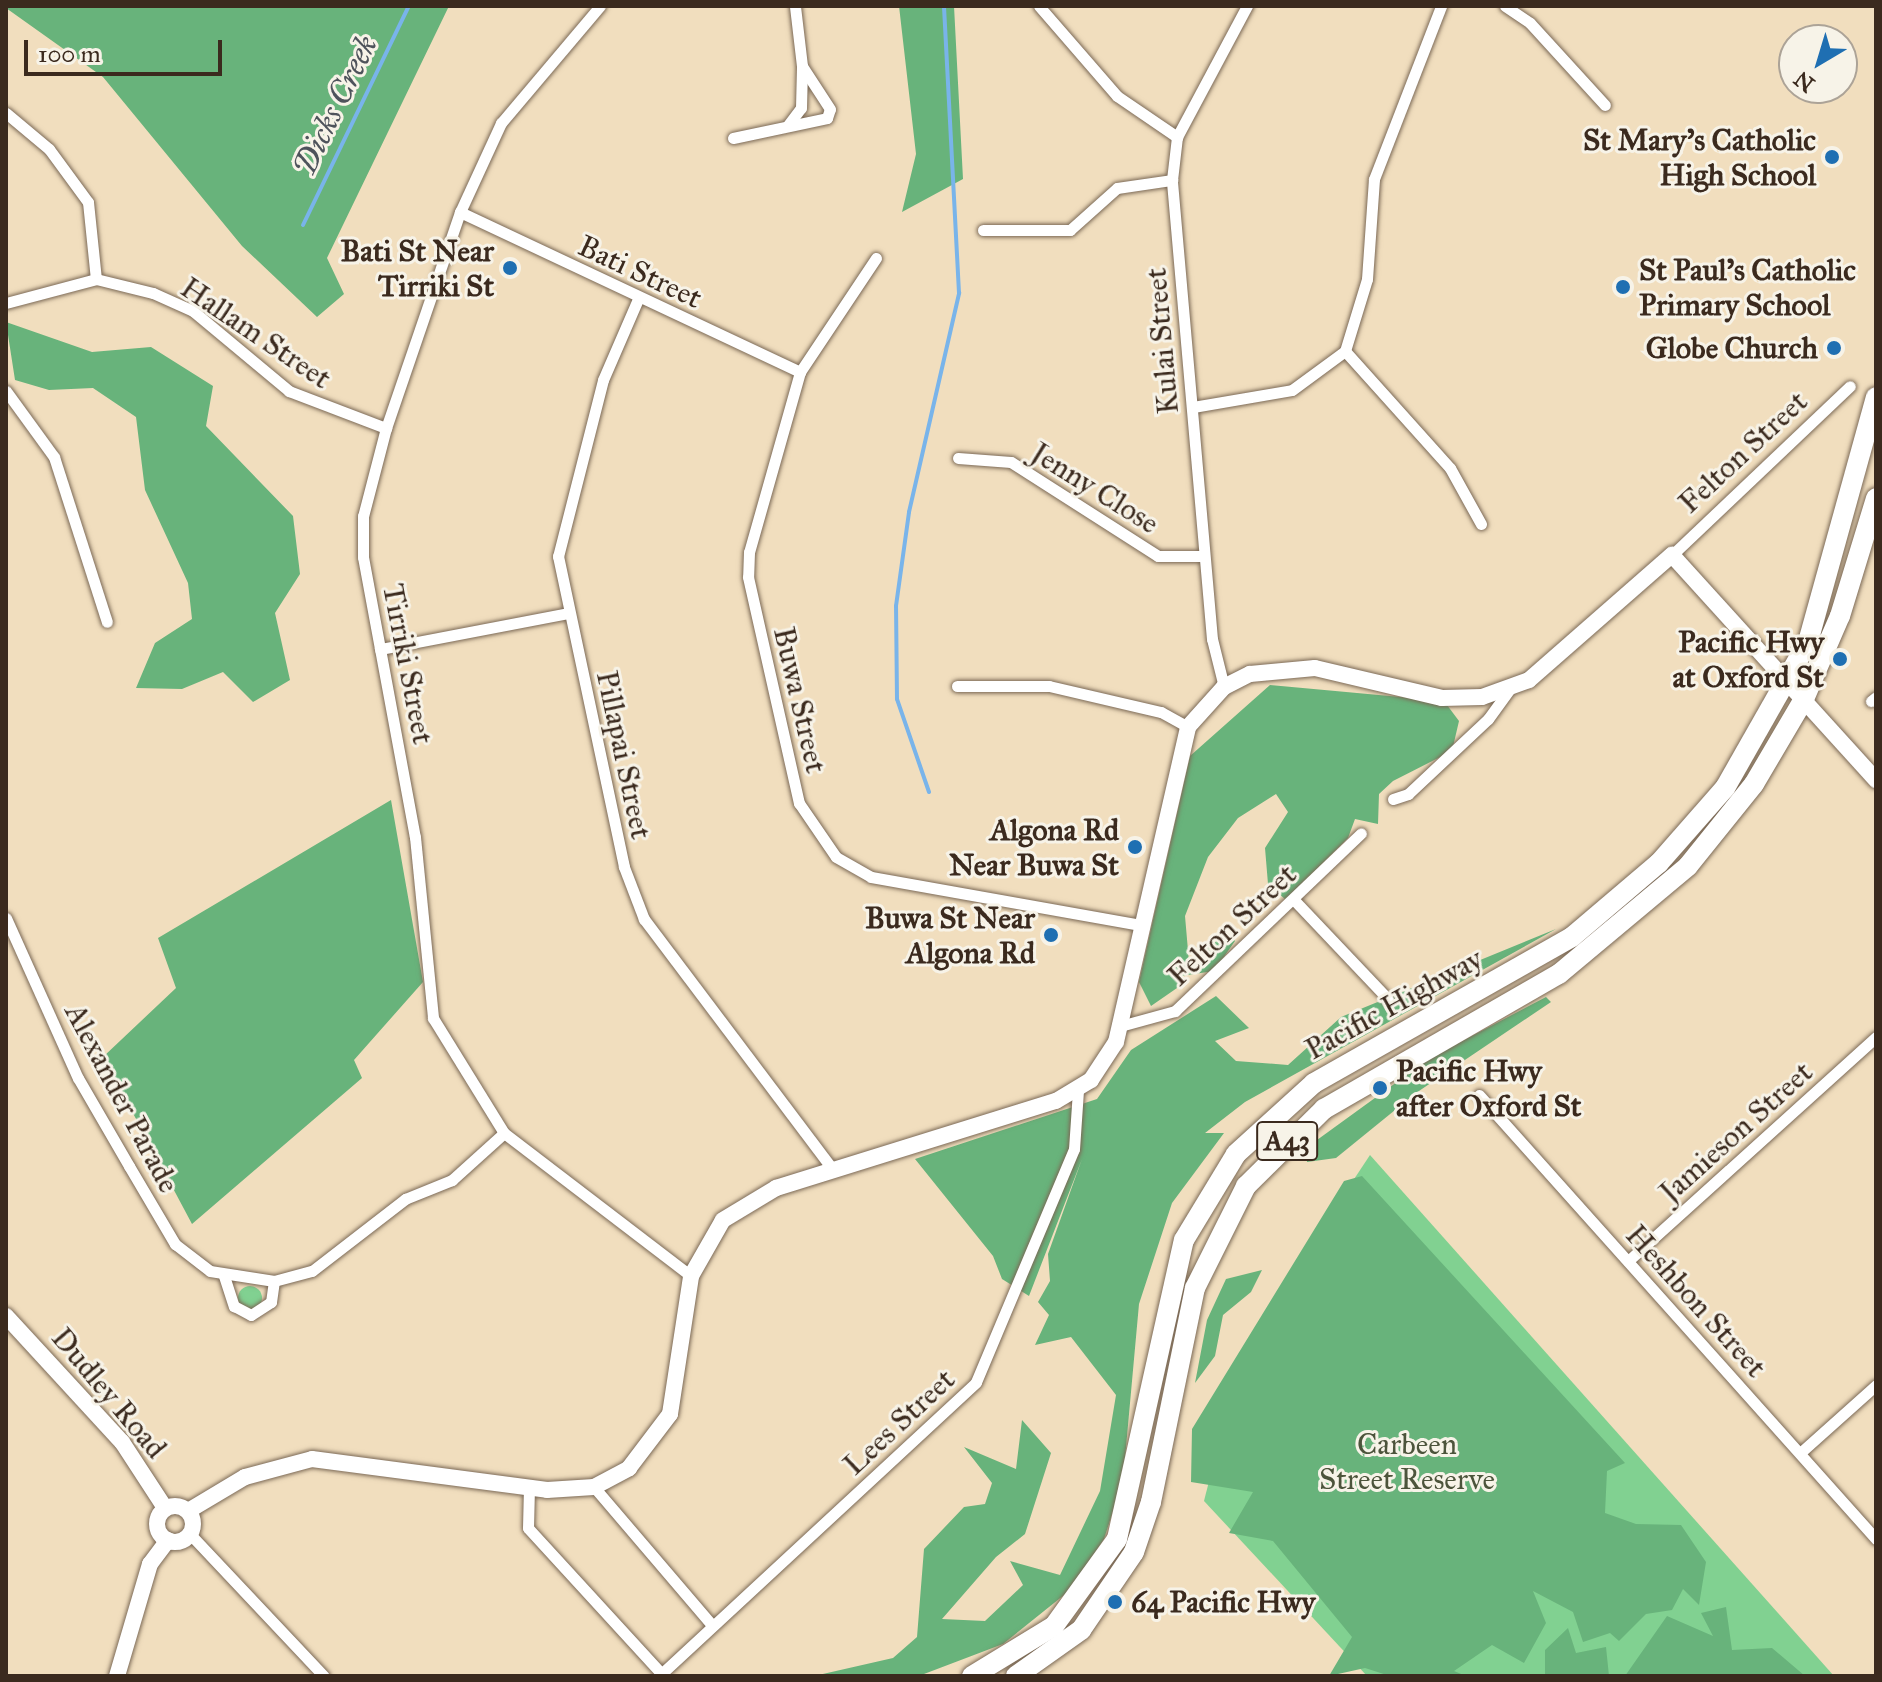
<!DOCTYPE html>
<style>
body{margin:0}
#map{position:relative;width:1882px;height:1682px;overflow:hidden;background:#f1debe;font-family:"IM FELL Great Primer",serif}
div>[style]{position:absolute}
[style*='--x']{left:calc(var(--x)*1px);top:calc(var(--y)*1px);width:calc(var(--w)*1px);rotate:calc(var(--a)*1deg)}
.green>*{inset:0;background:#81d191}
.round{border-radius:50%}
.forest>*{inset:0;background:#68b37b}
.stream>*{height:4px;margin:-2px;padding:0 2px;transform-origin:2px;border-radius:2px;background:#79b4ea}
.roads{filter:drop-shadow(0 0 2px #7b6956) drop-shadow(0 0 2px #7b6956)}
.street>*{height:11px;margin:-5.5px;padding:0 5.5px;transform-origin:5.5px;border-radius:5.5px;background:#fff}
.secondary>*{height:16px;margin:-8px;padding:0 8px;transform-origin:8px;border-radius:8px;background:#fff}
.secondary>.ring{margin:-8px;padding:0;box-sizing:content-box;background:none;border:16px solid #fff;border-radius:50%}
.highway>*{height:20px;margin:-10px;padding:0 10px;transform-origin:10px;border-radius:10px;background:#fff}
.dots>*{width:22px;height:22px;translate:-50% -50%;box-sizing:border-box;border:4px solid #f7f3e8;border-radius:50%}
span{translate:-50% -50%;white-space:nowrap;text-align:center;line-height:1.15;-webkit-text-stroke:6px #f7f3e8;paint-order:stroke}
.shield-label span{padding:2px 6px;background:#f7f3e8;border:2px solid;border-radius:6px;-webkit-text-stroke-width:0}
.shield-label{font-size:28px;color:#3b2a1e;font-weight:700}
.poi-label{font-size:30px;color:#3b2a1e;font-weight:700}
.right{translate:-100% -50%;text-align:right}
.left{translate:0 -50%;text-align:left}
.street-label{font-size:30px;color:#3b2a1e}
.park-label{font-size:30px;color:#4c543b}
.water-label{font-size:32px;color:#4e535b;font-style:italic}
.frame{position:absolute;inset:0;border:8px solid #3b2a1e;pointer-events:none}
.north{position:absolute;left:1778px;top:24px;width:80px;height:80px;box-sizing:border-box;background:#f7f3e8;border:2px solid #aca397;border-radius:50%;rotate:218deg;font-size:22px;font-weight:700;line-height:32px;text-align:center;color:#3b2a1e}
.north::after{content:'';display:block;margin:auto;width:28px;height:36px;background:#1f6fb2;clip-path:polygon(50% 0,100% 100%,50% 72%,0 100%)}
.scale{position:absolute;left:24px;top:40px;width:198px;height:36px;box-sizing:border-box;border:4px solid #3b2a1e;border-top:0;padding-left:10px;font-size:24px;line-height:28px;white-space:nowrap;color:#3b2a1e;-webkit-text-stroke:6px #f7f3e8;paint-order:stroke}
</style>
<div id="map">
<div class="green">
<i style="clip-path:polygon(1370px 1155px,1834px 1676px,1367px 1676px,1204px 1501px,1243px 1347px)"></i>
<i class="round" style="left:238px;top:1286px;width:24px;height:24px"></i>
</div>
<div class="forest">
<i style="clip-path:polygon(449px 6px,327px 258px,344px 294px,317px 317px,242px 246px,103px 77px,6px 8px)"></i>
<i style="clip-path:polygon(899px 6px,954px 6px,963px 179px,902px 212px,916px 154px)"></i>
<i style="clip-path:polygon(6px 322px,92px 352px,151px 347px,213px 386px,206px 426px,293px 516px,300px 574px,275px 613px,290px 680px,253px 702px,223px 672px,182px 689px,136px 688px,155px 643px,192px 619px,188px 583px,145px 490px,136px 417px,93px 388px,49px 390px,15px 380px)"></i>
<i style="clip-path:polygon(1270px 685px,1444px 701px,1459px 721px,1452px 751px,1393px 781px,1379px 794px,1378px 824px,1355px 819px,1348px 838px,1286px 900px,1268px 884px,1265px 848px,1288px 812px,1276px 794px,1238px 818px,1208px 857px,1185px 916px,1189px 962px,1228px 932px,1235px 941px,1214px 971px,1181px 976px,1177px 988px,1151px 1006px,1139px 982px,1190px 756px)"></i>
<i style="clip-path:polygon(391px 800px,423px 982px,354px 1060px,362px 1078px,192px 1224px,103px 1057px,176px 988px,158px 938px)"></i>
<i style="clip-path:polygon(1556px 929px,1245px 1102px,1205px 1133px,1224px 1133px,1172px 1203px,1139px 1304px,1123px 1480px,1104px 1539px,1069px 1591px,1003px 1644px,924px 1674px,814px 1676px,893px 1658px,917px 1637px,924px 1549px,964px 1507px,985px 1504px,992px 1483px,964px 1447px,1016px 1469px,1022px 1420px,1051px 1453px,1025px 1534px,996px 1557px,942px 1619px,985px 1621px,1023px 1585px,1010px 1561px,1060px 1575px,1100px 1491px,1116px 1395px,1071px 1337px,1035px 1345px,1049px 1315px,1038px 1302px,1050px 1281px,1048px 1254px,1082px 1159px,1029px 1296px,1002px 1279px,993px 1256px,915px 1159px,1097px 1099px,1131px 1050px,1216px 996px,1249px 1028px,1215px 1041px,1236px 1061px,1288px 1065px,1341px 1017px)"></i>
<i style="clip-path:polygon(1546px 997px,1551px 1002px,1416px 1093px,1336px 1158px,1307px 1162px,1306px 1148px,1430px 1058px)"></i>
<i style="clip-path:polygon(1362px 1176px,1625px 1463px,1607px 1471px,1605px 1513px,1636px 1524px,1681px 1525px,1706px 1562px,1699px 1605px,1683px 1589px,1672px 1610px,1646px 1614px,1619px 1641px,1610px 1633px,1583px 1642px,1573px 1612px,1533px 1591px,1546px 1623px,1524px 1663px,1492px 1645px,1454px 1671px,1466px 1676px,1390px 1676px,1365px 1668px,1329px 1676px,1352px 1637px,1273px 1541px,1229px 1533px,1253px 1492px,1191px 1482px,1192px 1429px,1344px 1181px)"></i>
<i style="clip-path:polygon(1262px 1270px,1251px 1292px,1223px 1315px,1215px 1356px,1195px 1383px,1207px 1320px,1226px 1279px)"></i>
<i style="clip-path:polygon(1726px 1607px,1732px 1650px,1772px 1648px,1805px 1676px,1625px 1676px,1667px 1616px,1713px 1636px,1701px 1613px)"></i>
<i style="clip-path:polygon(1568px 1628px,1576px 1653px,1606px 1647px,1609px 1676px,1545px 1676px,1545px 1650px)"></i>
</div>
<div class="stream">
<i style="--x:303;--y:225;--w:243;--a:-64.2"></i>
<i style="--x:929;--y:792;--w:98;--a:-109"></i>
<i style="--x:897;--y:699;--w:93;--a:-90.6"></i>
<i style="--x:896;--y:606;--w:95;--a:-82.1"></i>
<i style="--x:909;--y:512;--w:225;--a:-77.1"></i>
<i style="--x:959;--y:293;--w:287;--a:-93"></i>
</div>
<div class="roads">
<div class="street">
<i style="--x:600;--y:6;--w:153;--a:130.2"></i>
<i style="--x:501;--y:123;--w:98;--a:114.7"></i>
<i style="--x:460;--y:212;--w:228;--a:108.9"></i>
<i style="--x:386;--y:428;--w:91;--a:104.6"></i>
<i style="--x:363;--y:516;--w:41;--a:90"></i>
<i style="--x:363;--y:557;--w:285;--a:79.5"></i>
<i style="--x:415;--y:837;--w:182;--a:84.3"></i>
<i style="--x:433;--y:1018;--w:135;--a:58.3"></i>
<i style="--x:504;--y:1133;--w:235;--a:37.4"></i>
<i style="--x:1039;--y:6;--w:119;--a:49.1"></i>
<i style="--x:1117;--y:96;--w:73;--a:34.3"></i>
<i style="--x:1505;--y:6;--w:30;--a:34"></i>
<i style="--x:1530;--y:23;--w:111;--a:47.6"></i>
<i style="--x:6;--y:113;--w:56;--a:39.9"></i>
<i style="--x:49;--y:149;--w:66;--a:53.7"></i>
<i style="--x:88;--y:202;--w:77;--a:84.1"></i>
<i style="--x:788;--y:125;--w:21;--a:-53"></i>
<i style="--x:801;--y:108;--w:42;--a:-88.6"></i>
<i style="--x:733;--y:138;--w:96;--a:-12"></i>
<i style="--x:827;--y:118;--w:9;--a:-72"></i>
<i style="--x:830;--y:109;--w:51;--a:-123.1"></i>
<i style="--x:802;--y:66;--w:60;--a:-96.7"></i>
<i style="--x:460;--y:212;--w:376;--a:25.2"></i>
<i style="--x:983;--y:230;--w:87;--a:0"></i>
<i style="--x:1070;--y:230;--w:63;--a:-41.8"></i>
<i style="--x:1117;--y:188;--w:56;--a:-8.3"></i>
<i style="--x:876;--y:258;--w:137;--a:123.7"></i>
<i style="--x:800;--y:372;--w:187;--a:105.8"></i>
<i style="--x:749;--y:552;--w:25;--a:92"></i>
<i style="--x:748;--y:577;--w:232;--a:77.3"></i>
<i style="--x:799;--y:803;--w:65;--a:55.6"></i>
<i style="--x:836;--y:857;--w:40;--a:29.7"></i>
<i style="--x:871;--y:877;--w:274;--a:10.1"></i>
<i style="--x:638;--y:299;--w:88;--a:113.4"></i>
<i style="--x:603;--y:380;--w:182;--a:104.3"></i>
<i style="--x:558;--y:556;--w:318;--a:78"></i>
<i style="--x:624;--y:867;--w:56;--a:69"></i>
<i style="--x:644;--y:919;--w:314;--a:53"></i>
<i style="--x:6;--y:303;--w:93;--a:-14.9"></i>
<i style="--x:96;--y:279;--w:59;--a:13.8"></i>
<i style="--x:153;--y:293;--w:44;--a:24.2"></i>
<i style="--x:193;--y:311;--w:125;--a:39.8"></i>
<i style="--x:289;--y:391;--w:104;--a:20.9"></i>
<i style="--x:1345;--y:351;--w:157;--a:48.1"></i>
<i style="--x:1450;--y:468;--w:64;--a:61"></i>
<i style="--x:6;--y:391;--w:82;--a:54"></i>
<i style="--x:54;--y:457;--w:173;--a:72.2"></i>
<i style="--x:1193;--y:407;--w:100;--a:-9.7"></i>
<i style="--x:1292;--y:390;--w:66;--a:-36.3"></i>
<i style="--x:1345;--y:351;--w:75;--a:-73"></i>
<i style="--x:1367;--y:279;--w:100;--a:-86"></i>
<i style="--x:1374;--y:179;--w:186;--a:-68.8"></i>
<i style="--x:958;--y:458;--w:53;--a:4.3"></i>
<i style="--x:1011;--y:462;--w:174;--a:32.6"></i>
<i style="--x:1158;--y:556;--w:46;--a:0"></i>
<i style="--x:1672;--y:555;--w:245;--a:-43.5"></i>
<i style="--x:380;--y:649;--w:191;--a:-10.8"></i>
<i style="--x:957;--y:686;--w:92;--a:0"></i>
<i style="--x:1049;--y:686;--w:115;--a:13.1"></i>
<i style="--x:1161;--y:712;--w:31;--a:29"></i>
<i style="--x:1224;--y:687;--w:49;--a:-104"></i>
<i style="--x:1212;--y:639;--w:461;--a:-95"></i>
<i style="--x:1172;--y:180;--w:43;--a:-83.4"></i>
<i style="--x:1177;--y:137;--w:149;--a:-61.9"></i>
<i style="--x:1871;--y:701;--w:6;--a:-39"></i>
<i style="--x:1393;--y:799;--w:16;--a:-18"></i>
<i style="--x:1408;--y:794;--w:110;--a:-43.2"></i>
<i style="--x:1488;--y:719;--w:37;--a:-54"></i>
<i style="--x:1295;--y:901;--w:135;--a:46.5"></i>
<i style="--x:6;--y:918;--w:175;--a:65.8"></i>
<i style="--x:78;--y:1078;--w:102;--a:59.9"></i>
<i style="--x:129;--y:1166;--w:91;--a:59.5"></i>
<i style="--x:175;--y:1244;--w:44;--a:37.6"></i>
<i style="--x:210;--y:1271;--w:65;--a:8.9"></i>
<i style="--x:274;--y:1281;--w:39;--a:-15"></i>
<i style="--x:312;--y:1271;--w:118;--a:-37.7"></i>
<i style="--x:405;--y:1199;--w:51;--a:-22"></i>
<i style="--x:452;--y:1180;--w:70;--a:-42.1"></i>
<i style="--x:1120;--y:1026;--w:57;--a:-15.3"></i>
<i style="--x:1175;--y:1011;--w:257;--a:-43.7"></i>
<i style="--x:1479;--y:1095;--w:596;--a:48.2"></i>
<i style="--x:1628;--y:1261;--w:334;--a:-42.1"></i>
<i style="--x:224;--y:1276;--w:32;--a:72"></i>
<i style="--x:234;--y:1306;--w:19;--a:28"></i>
<i style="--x:251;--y:1315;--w:24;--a:-33"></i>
<i style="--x:271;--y:1302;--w:21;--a:-82"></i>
<i style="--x:1800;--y:1453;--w:102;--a:-41.8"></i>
<i style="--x:529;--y:1487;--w:41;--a:91.4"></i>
<i style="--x:528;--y:1528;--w:198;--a:47.5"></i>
<i style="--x:594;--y:1487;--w:182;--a:49.5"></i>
<i style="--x:190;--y:1534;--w:195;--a:46.7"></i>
<i style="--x:659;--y:1676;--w:432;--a:-42.8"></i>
<i style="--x:976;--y:1382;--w:253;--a:-67.2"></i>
<i style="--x:1074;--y:1149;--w:59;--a:-86.1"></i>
</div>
<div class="secondary">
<i style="--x:6;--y:1316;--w:171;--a:47.4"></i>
<i style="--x:122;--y:1442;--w:79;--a:56.9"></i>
<i class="ring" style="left:157px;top:1506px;width:20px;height:20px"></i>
<i style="--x:188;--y:1511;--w:66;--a:-30.8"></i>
<i style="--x:245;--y:1477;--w:69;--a:-15"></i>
<i style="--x:312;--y:1459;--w:237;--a:7.5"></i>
<i style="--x:547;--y:1490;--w:47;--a:-3.7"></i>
<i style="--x:594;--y:1487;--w:40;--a:-28"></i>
<i style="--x:629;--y:1468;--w:68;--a:-52.8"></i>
<i style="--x:670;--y:1414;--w:140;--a:-81.3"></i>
<i style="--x:691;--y:1276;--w:64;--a:-60.3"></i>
<i style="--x:723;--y:1220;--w:62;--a:-31.1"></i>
<i style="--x:776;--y:1188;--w:293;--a:-17.3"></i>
<i style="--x:1056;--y:1101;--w:41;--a:-31"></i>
<i style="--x:1091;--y:1080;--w:45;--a:-56.7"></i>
<i style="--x:1116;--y:1042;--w:323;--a:-77.1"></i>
<i style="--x:1188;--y:727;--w:54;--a:-48"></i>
<i style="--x:1224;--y:687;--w:29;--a:-27"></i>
<i style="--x:1250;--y:674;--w:65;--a:-5.3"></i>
<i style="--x:1315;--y:668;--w:130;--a:13.3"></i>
<i style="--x:1442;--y:698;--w:40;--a:-1.4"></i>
<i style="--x:1482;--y:697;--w:50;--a:-19.9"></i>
<i style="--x:1529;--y:680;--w:190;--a:-41.2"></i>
<i style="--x:1672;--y:555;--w:304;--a:47.8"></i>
<i style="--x:117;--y:1676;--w:117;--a:-73.6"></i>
<i style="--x:150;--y:1564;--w:30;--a:-53"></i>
</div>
<div class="highway">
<i style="--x:972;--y:1676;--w:96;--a:-31.4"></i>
<i style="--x:1054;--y:1626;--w:107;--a:-54.1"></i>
<i style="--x:1117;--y:1539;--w:306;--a:-77.4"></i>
<i style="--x:1184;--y:1240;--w:100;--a:-58.8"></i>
<i style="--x:1236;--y:1154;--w:105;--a:-42.3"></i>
<i style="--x:1314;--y:1083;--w:296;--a:-29.5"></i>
<i style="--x:1572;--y:937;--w:114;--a:-40.4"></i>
<i style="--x:1659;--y:863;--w:100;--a:-48.7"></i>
<i style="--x:1725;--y:788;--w:168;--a:-60.4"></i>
<i style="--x:1808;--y:642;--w:254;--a:-74.5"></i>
<i style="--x:1016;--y:1676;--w:80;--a:-35.3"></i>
<i style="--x:1081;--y:1630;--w:94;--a:-55.8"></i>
<i style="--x:1134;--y:1552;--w:53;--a:-71.2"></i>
<i style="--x:1151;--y:1502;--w:218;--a:-78.4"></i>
<i style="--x:1195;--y:1288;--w:114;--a:-63.4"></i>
<i style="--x:1246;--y:1186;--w:110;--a:-44.6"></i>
<i style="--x:1324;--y:1109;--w:271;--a:-29.9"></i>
<i style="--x:1559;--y:974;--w:168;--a:-39.9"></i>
<i style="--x:1688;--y:866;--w:105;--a:-51.2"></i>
<i style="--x:1754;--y:784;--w:99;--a:-59.5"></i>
<i style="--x:1804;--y:699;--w:90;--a:-66.6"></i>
<i style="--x:1840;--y:616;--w:123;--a:-73"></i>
</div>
</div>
<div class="dots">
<i style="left:1832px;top:157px;background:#1f6fb2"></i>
<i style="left:510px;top:268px;background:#1f6fb2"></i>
<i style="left:1623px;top:287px;background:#1f6fb2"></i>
<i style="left:1834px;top:348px;background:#1f6fb2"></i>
<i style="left:1840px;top:659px;background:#1f6fb2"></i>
<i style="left:1135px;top:847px;background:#1f6fb2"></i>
<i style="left:1051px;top:935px;background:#1f6fb2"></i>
<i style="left:1380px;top:1088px;background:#1f6fb2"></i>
<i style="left:1115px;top:1602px;background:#1f6fb2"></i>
</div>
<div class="shield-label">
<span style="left:1287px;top:1141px">A43</span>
</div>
<div class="poi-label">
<span class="right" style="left:1816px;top:157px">St Mary's Catholic<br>High School</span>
<span class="right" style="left:494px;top:268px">Bati St Near<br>Tirriki St</span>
<span class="left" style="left:1639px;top:287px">St Paul's Catholic<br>Primary School</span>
<span class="right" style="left:1818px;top:348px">Globe Church</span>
<span class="right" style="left:1824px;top:659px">Pacific Hwy<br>at Oxford St</span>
<span class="right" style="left:1119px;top:847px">Algona Rd<br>Near Buwa St</span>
<span class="right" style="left:1035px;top:935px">Buwa St Near<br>Algona Rd</span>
<span class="left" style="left:1396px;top:1088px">Pacific Hwy<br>after Oxford St</span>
<span class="left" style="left:1131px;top:1602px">64 Pacific Hwy</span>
</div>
<div class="street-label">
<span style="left:640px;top:272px;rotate:25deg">Bati Street</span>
<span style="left:256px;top:333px;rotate:34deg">Hallam Street</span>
<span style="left:1162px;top:341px;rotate:-95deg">Kulai Street</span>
<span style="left:1743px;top:452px;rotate:-43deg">Felton Street</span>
<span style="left:1095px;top:488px;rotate:32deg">Jenny Close</span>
<span style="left:408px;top:664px;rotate:79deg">Tirriki Street</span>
<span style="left:800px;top:700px;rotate:77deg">Buwa Street</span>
<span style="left:624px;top:755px;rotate:78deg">Pillapai Street</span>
<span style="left:1232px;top:925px;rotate:-43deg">Felton Street</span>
<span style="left:1394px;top:1004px;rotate:-29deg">Pacific Highway</span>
<span style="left:122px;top:1098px;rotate:62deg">Alexander Parade</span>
<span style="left:1736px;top:1132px;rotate:-42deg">Jamieson Street</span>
<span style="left:1696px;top:1301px;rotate:48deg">Heshbon Street</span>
<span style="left:109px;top:1393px;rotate:50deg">Dudley Road</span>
<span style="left:899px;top:1422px;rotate:-43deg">Lees Street</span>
</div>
<div class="park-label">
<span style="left:1407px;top:1461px">Carbeen<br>Street Reserve</span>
</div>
<div class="water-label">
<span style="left:336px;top:106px;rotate:-64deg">Dicks Creek</span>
</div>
<div class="frame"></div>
<div class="north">N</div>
<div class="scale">100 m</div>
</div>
